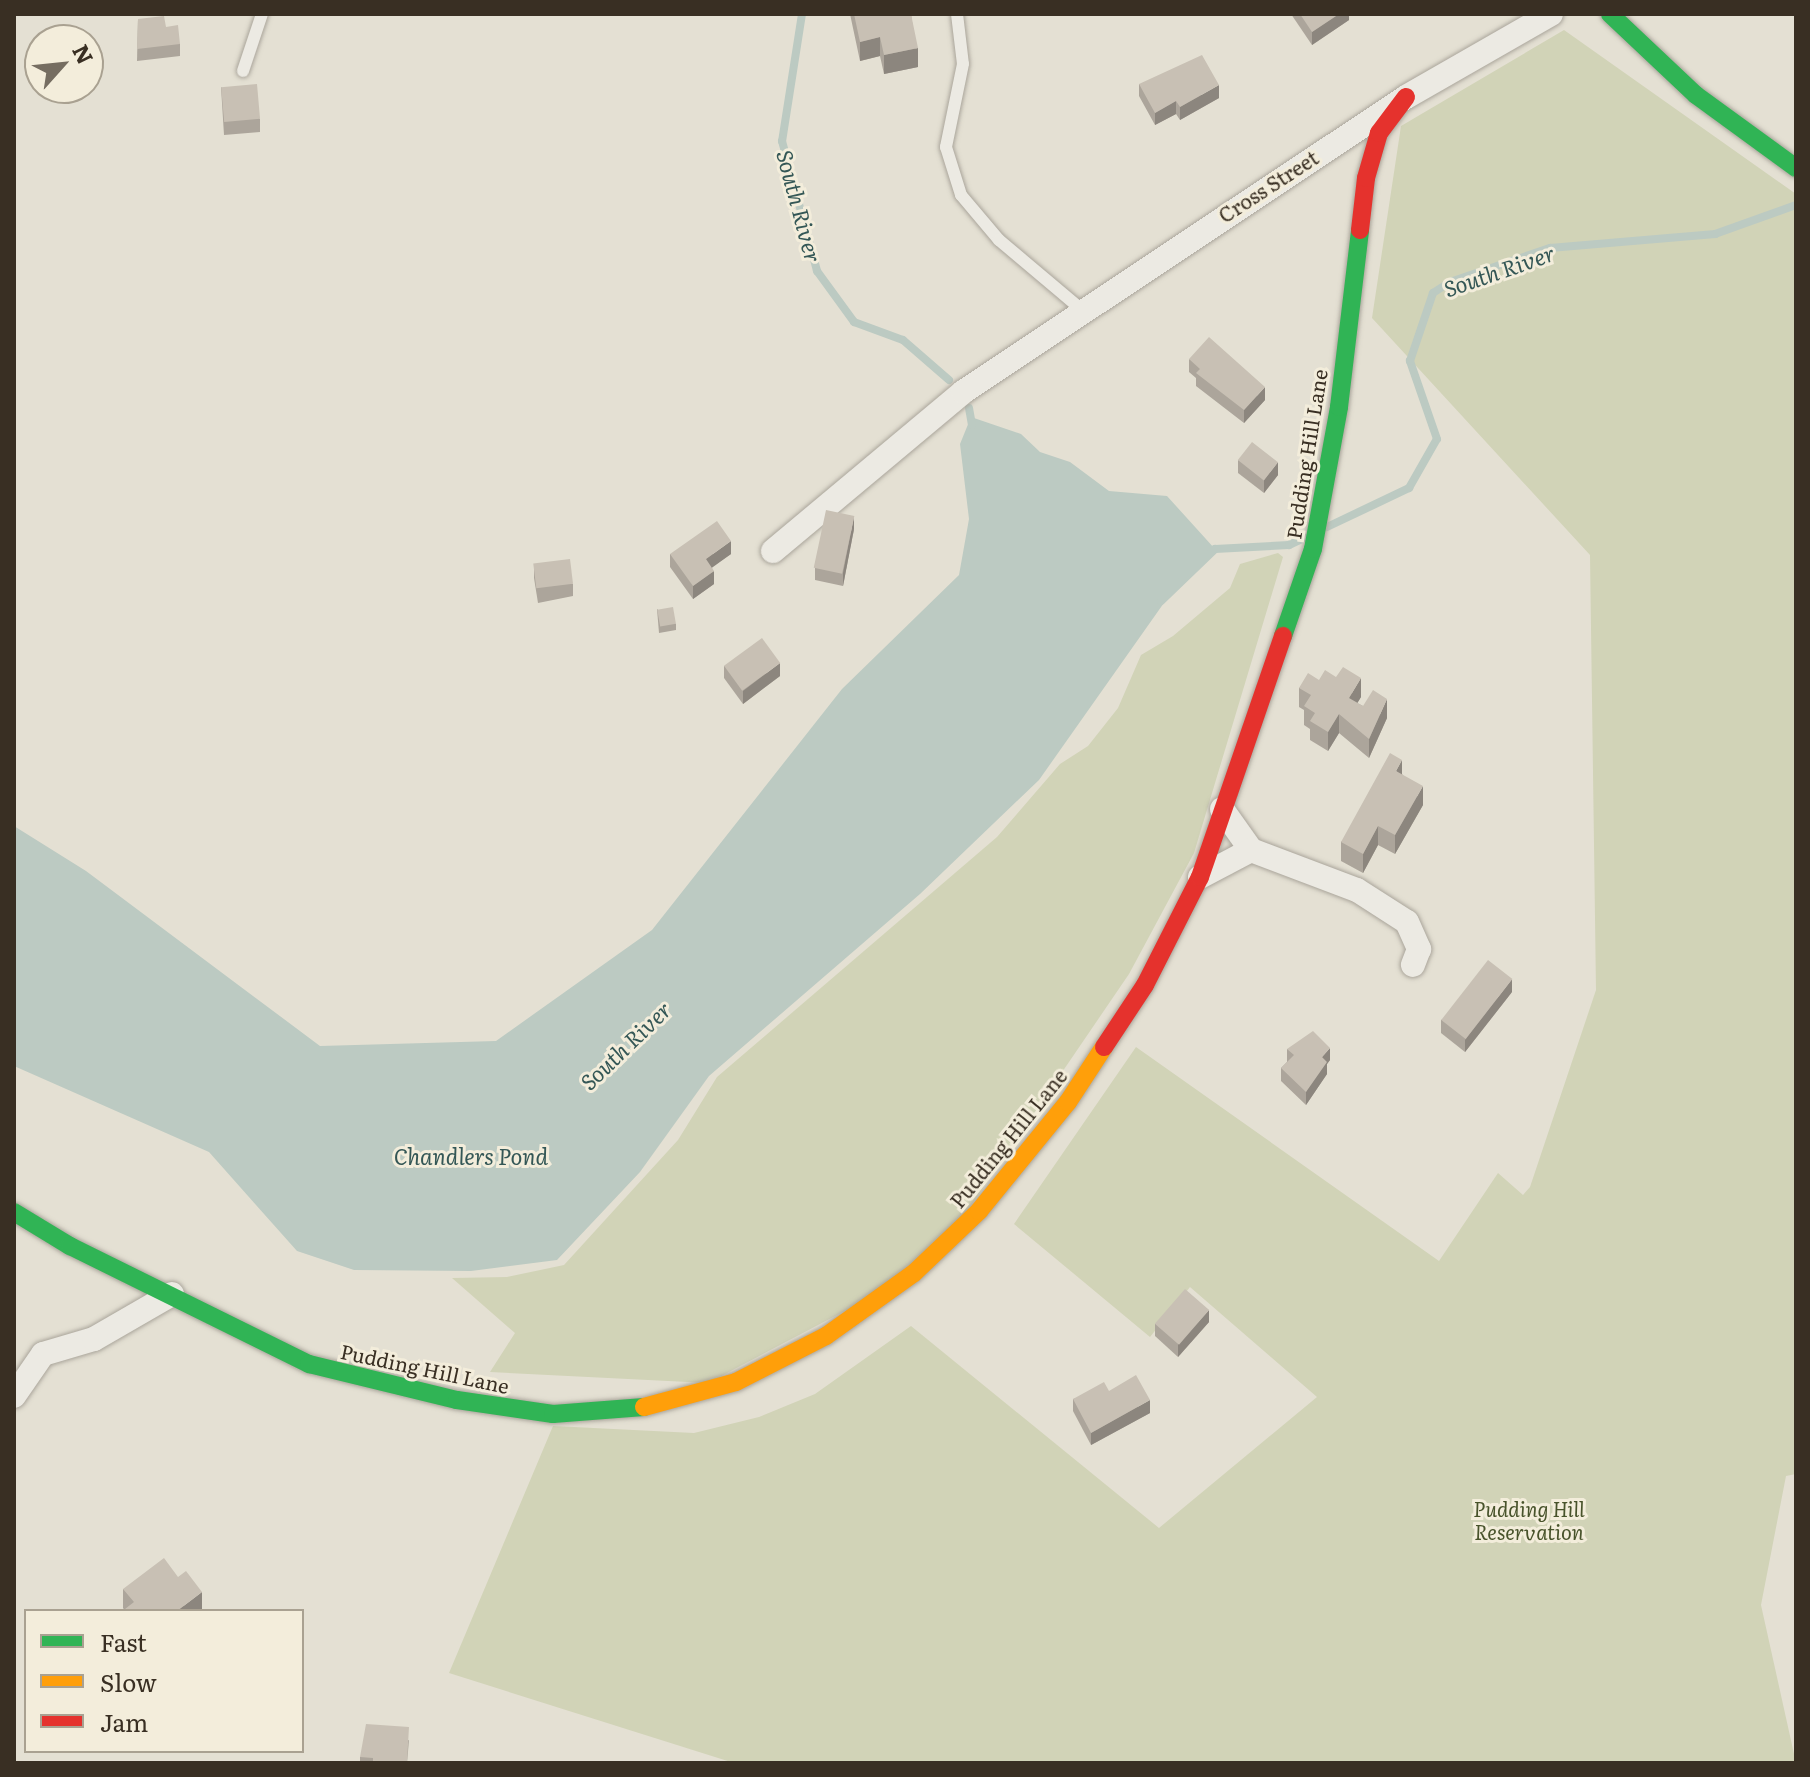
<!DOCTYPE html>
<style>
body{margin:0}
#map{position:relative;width:1810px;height:1777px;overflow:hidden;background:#e4e0d3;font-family:Literata,serif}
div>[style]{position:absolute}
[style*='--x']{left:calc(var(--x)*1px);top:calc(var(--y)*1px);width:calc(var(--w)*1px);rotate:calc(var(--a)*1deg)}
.green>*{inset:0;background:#d1d3b7}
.water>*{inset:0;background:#bccac2}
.stream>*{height:8px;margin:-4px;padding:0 4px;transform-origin:4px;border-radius:4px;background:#bccac2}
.roads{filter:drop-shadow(0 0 2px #aaa59b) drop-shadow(0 0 2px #aaa59b)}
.lane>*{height:12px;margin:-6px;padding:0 6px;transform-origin:6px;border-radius:6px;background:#eceae3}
.street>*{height:24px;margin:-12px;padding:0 12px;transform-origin:12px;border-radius:12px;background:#eceae3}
.fast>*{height:18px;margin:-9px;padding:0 9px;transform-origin:9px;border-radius:9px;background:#30b455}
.slow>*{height:18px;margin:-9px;padding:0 9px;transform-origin:9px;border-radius:9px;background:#ff9f0a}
.jam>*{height:18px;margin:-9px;padding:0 9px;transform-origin:9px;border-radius:9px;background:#e5322d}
.wall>*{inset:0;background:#aca59b}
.shaded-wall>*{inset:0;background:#8c867e}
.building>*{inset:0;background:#c8c0b4;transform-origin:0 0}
span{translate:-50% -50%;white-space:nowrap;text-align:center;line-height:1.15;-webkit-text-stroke:6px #f3eddb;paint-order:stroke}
.street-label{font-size:20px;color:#392f23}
.park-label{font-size:20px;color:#48532b;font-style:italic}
.water-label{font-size:22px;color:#345756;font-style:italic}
.frame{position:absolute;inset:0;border:16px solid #392f23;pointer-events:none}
.legend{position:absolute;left:24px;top:1609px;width:280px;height:144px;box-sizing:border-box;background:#f3eddb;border:2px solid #a9a191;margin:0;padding:10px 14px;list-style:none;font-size:24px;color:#392f23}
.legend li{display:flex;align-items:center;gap:16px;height:40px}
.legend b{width:40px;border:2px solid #a9a191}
.north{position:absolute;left:24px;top:24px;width:80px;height:80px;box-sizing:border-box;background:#f3eddb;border:2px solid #a9a191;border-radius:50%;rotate:63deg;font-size:22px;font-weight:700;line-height:32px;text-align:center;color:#392f23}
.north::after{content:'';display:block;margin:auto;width:28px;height:36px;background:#756d61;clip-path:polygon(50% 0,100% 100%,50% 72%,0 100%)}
</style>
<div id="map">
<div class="green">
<i style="clip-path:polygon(1564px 30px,1796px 194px,1796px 1474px,1786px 1476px,1761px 1605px,1796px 1763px,734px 1763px,449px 1673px,553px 1426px,694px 1433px,759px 1417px,815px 1394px,911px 1326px,1159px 1528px,1317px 1397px,1190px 1287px,1150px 1337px,1014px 1224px,1136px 1047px,1439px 1261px,1498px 1173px,1523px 1195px,1530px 1187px,1596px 990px,1590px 555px,1372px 318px,1401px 126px)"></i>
<i style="clip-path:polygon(1278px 553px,1283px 557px,1194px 853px,1129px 974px,966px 1213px,894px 1285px,708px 1383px,490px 1372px,515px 1333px,452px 1278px,507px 1277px,564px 1265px,678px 1140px,717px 1077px,997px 837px,1060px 764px,1088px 746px,1118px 708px,1141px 655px,1173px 636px,1230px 588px,1240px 564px)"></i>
</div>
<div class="water">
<i style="clip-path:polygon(971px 417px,1021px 434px,1040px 452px,1070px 462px,1109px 491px,1167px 496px,1215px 549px,1166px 600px,1039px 780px,920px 894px,709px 1076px,640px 1172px,557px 1260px,471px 1271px,354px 1270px,297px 1251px,209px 1152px,14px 1066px,14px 826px,86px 871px,320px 1046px,496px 1041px,652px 930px,842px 689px,959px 575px,969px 519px,960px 444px)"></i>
</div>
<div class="stream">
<i style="--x:802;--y:14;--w:129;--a:98.9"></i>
<i style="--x:782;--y:141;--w:135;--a:74.9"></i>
<i style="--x:817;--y:271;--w:63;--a:54"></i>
<i style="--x:854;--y:322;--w:52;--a:20.2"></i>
<i style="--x:903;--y:340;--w:61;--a:41"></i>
<i style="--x:969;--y:408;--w:17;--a:80"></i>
<i style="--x:1327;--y:527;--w:91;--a:-25.4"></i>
<i style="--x:1409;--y:488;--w:56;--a:-60.3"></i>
<i style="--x:1437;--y:439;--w:83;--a:-109.1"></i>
<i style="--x:1410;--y:361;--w:72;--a:-71.3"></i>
<i style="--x:1433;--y:293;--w:20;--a:-33"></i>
<i style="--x:1450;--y:282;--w:106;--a:-18.8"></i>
<i style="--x:1550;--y:248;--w:166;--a:-4.8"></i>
<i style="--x:1715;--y:234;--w:86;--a:-19.7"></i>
<i style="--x:1161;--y:601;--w:75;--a:-43.9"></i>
<i style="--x:1215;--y:549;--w:74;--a:-3.1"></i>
<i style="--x:1289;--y:545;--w:17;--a:-25"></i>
</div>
<div class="roads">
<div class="lane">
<i style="--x:957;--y:14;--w:50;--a:83.2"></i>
<i style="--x:963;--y:64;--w:85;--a:101.6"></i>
<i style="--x:946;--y:147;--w:50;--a:72.6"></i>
<i style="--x:961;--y:195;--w:59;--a:49.8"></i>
<i style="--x:999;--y:240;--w:109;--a:40.1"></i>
<i style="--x:243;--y:71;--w:60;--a:-71.6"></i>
</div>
<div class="street">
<i style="--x:773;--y:551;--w:248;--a:-39.9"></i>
<i style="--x:963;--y:392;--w:532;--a:-33.66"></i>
<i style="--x:1406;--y:97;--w:167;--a:-29.8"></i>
<i style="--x:1222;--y:809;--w:50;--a:54.7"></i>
<i style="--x:1251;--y:850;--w:113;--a:20.7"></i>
<i style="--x:1357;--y:890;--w:59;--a:32.6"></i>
<i style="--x:1407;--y:922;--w:30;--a:66"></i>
<i style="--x:1419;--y:949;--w:17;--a:111"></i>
<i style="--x:1200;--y:877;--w:58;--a:-27.9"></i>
<i style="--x:14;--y:1396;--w:51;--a:-55.4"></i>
<i style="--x:43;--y:1354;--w:53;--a:-16.4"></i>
<i style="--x:94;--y:1339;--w:90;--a:-30"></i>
</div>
<div class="fast">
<i style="--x:1610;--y:14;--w:118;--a:43.3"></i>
<i style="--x:1696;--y:95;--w:124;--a:36.1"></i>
<i style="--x:1283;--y:636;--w:92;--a:-71"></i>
<i style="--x:1313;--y:549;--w:144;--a:-79.6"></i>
<i style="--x:1339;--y:407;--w:178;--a:-83.2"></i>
<i style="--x:14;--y:1212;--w:66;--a:31.3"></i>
<i style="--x:70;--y:1246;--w:267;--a:26.3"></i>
<i style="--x:309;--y:1364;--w:152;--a:13.7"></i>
<i style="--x:457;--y:1400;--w:97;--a:8.3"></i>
<i style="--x:553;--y:1414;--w:91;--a:-4.4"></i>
</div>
<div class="slow">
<i style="--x:644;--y:1407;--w:95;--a:-15.2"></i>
<i style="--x:736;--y:1382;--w:101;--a:-27.1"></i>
<i style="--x:826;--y:1336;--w:108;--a:-35.6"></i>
<i style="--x:914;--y:1273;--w:90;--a:-43.6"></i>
<i style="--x:979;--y:1211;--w:141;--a:-50.8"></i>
<i style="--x:1068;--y:1102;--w:66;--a:-56.8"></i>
</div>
<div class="jam">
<i style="--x:1360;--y:230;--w:52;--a:-83.4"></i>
<i style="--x:1366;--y:178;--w:47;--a:-73.9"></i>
<i style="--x:1379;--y:133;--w:45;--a:-53.1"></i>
<i style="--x:1104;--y:1047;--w:74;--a:-56.5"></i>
<i style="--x:1145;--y:985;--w:121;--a:-63"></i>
<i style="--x:1200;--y:877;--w:255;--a:-71"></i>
</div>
</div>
<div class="wall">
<i style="clip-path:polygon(850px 14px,911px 14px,918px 67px,884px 74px,880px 56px,860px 61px)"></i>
<i style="clip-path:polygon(1291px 14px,1349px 14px,1349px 20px,1312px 45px)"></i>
<i style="clip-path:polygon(138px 19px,166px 27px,180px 44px,180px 56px,137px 61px)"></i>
<i style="clip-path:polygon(1139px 84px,1219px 98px,1180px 120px,1176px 114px,1155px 125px,1139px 96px)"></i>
<i style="clip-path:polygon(221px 87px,260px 119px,260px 132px,224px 135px)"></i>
<i style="clip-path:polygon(1189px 359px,1265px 400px,1244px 423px,1196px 386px,1196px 378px,1189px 372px)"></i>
<i style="clip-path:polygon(1238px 460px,1278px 475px,1264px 493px,1238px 473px)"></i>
<i style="clip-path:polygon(854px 529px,843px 586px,815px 580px,815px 568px)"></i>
<i style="clip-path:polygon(670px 554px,731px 554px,712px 567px,714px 584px,693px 599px,670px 567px)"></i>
<i style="clip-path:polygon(534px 566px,573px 584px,573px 596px,538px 603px,534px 578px)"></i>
<i style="clip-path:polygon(657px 609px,676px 624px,676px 630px,659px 633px)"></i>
<i style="clip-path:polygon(724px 666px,780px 676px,743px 704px,724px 678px)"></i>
<i style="clip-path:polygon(1319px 680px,1361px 697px,1357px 703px,1387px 718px,1369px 758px,1339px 733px,1328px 751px,1310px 740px,1310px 729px,1304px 725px,1304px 710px,1299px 707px,1299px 688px)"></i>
<i style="clip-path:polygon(1402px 774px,1423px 805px,1395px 854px,1378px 845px,1363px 873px,1341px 861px,1341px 842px)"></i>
<i style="clip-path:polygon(1512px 992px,1465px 1052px,1441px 1033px,1441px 1020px)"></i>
<i style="clip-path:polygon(1287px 1049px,1330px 1060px,1327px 1064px,1327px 1074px,1306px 1105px,1281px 1081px,1281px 1068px,1287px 1062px)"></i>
<i style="clip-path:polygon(1209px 1322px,1178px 1357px,1155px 1336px,1155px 1324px)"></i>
<i style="clip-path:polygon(1109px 1391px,1150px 1413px,1091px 1445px,1073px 1411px,1073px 1399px)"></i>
<i style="clip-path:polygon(123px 1589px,202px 1611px,125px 1611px,123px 1608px)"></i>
<i style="clip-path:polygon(409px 1740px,407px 1763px,360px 1763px,360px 1757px)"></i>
</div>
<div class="shaded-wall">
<i style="clip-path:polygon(1339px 14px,1349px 14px,1349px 20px,1312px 45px,1312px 32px)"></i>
<i style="clip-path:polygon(880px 37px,880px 56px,860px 61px,860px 42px)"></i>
<i style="clip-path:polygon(918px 48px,918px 67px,884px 74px,884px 55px)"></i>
<i style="clip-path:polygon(1219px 85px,1219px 98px,1180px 120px,1180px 107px)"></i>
<i style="clip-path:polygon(1176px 101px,1176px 114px,1155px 125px,1155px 113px)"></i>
<i style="clip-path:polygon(1265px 387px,1265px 400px,1244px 423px,1244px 410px)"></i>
<i style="clip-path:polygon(1278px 462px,1278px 475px,1264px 493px,1264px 480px)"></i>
<i style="clip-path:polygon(854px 516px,854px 529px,843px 586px,843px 573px)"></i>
<i style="clip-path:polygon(731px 541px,731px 554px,706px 572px,706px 559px)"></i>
<i style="clip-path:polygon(714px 571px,714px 584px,693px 599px,693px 586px)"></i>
<i style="clip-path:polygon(780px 663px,780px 676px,743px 704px,743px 691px)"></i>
<i style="clip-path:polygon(1361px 678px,1361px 697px,1349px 717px,1349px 698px)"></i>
<i style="clip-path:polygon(1387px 699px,1387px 718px,1369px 758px,1369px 739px)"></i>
<i style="clip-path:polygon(1339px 714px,1339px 733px,1328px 751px,1328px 732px)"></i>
<i style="clip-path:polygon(1402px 760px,1402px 779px,1396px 771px)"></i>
<i style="clip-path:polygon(1423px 786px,1423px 805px,1395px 854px,1395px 835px)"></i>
<i style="clip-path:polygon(1378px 826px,1378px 845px,1363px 873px,1363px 854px)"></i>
<i style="clip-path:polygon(1512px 979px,1512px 992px,1465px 1052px,1465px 1040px)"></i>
<i style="clip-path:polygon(1330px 1048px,1330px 1060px,1327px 1064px,1327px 1074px,1306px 1105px,1306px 1092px,1322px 1057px)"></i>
<i style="clip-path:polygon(1209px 1310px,1209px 1322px,1178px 1357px,1178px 1344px)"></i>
<i style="clip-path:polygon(1150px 1400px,1150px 1413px,1091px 1445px,1091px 1433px)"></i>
<i style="clip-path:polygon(202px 1592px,202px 1611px,177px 1611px)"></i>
</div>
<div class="building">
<i style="clip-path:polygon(854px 14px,911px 14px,918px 48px,884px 55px,880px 37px,860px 42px)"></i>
<i style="clip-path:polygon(1300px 14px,1339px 14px,1312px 32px)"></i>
<i style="clip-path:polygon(164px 16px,166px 27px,178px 25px,180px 44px,137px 49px,138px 19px)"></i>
<i style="clip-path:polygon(1202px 55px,1219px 85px,1180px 107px,1176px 101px,1155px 113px,1139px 84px)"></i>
<i style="left:257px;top:84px;width:35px;height:36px;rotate:85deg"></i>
<i style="clip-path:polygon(1209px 337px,1265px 387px,1244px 410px,1196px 373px,1200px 369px,1189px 359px)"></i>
<i style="left:1252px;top:442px;width:33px;height:23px;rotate:38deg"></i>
<i style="left:826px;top:510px;width:29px;height:59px;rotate:12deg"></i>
<i style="clip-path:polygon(717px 521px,731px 541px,706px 559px,714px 571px,693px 586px,670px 554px)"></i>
<i style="left:570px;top:559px;width:25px;height:37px;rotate:83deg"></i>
<i style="left:673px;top:607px;width:17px;height:16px;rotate:80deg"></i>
<i style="left:762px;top:638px;width:31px;height:47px;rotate:54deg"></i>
<i style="clip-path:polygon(1343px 667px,1361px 678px,1349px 698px,1363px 706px,1373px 690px,1387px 699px,1369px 739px,1339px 714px,1328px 732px,1310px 721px,1315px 713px,1304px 706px,1311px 695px,1299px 688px,1308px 673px,1319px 680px,1325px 670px,1336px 677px)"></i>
<i style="clip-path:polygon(1390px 753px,1402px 760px,1396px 771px,1423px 786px,1395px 835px,1378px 826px,1363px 854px,1341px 842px)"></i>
<i style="left:1488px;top:960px;width:31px;height:76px;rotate:38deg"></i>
<i style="clip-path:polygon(1313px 1031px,1330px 1048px,1322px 1057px,1327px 1062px,1306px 1092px,1281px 1068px,1294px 1055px,1287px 1049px)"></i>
<i style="left:1185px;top:1289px;width:32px;height:46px;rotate:41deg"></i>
<i style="clip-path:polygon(1136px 1375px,1150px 1400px,1091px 1433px,1073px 1399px,1104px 1382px,1109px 1391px)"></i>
<i style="clip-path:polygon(164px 1558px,178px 1577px,186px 1571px,202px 1592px,177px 1611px,126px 1611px,125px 1609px,134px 1602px,123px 1589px)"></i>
<i style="clip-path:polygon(366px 1724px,409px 1727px,407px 1762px,391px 1762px,391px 1763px,373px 1763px,373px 1758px,360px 1757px)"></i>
</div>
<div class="street-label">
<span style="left:1268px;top:186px;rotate:-33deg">Cross Street</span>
<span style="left:1306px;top:454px;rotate:-81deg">Pudding Hill Lane</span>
<span style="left:1008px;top:1138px;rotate:-51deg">Pudding Hill Lane</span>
<span style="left:425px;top:1368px;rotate:12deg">Pudding Hill Lane</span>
</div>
<div class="park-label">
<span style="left:1529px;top:1520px">Pudding Hill<br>Reservation</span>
</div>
<div class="water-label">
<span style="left:800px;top:206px;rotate:75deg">South River</span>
<span style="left:1499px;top:270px;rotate:-19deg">South River</span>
<span style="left:625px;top:1045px;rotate:-44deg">South River</span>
<span style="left:471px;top:1156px">Chandlers Pond</span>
</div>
<div class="frame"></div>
<ul class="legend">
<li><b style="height:10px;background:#30b455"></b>Fast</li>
<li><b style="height:10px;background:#ff9f0a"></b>Slow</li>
<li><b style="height:10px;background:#e5322d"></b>Jam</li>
</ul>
<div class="north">N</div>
</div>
